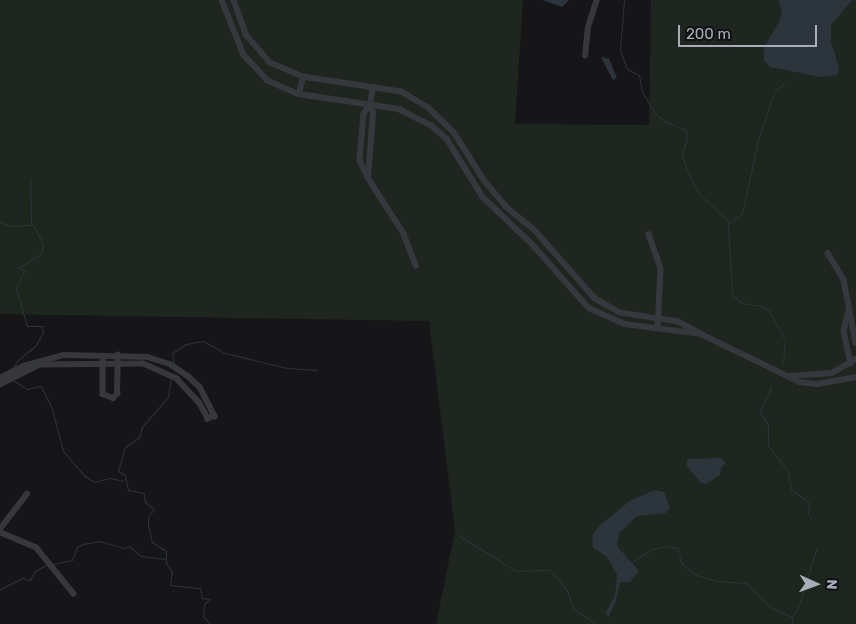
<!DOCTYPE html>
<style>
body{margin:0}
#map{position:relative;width:856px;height:624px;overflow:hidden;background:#161618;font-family:Rubik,sans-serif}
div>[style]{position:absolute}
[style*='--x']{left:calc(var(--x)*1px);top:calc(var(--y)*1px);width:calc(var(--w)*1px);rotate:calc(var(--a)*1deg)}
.green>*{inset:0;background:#1e261f}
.water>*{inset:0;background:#2c353c}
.stream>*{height:1px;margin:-0.5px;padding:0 0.5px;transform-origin:0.5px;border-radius:0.5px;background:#2c353c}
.minor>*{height:5.5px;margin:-2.75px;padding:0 2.75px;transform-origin:2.75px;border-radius:2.75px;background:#37383d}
span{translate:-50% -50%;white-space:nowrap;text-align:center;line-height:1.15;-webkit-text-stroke:4.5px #111113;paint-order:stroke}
.north{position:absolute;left:791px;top:559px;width:50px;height:50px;-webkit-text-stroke:4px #111113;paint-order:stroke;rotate:92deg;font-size:14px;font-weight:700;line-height:20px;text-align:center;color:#a8adb8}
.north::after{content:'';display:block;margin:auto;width:18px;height:22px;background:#a8adb8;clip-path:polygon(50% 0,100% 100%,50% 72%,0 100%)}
.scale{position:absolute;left:678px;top:25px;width:139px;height:22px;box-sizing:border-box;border:2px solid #a8adb8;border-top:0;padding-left:6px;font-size:15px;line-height:18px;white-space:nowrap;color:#a8adb8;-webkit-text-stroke:4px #111113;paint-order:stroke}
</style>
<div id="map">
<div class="green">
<i style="clip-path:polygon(0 0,523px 0,515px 124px,649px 125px,651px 0,856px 0,856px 624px,436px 624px,455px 531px,429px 321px,0 314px)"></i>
</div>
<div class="water">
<i style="clip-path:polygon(543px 0,569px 0,562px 7px)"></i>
<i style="clip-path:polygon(778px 0,852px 0,831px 25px,831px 42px,839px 67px,837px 75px,821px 77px,770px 67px,764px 60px,764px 47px,780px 20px,782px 10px)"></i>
<i style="clip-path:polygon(601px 57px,609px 59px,617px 78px,613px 80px)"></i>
<i style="clip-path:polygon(721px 458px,726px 463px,721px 467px,720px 475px,706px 484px,701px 483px,687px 466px,687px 459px)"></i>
<i style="clip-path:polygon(655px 490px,664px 492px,670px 508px,666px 513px,637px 516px,619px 533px,617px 546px,639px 571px,630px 582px,620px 582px,616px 601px,608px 618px,606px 612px,615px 596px,617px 575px,608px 558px,593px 547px,592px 536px,599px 526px,631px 500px)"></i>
</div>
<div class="stream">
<i style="--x:624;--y:0;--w:50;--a:94.6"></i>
<i style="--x:620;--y:50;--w:20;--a:70"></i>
<i style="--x:627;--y:69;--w:13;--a:27"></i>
<i style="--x:639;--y:75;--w:17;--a:80"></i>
<i style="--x:642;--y:92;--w:23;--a:59"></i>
<i style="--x:654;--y:112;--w:13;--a:42"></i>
<i style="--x:664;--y:121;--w:23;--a:23"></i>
<i style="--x:685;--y:130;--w:8;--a:76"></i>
<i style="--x:687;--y:138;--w:17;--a:107"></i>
<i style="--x:682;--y:154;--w:15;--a:74"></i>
<i style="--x:686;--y:168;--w:28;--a:64"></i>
<i style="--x:698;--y:193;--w:41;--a:43"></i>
<i style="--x:728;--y:221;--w:73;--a:86.9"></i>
<i style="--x:732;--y:294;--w:13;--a:45"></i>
<i style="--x:741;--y:303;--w:21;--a:8"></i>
<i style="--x:762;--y:306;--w:9;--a:36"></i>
<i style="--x:769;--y:311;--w:33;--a:61"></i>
<i style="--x:785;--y:340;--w:23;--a:95"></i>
<i style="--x:30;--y:178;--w:45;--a:88.7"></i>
<i style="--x:0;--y:222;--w:12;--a:20"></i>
<i style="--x:11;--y:226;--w:22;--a:-3"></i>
<i style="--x:33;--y:225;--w:21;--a:62"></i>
<i style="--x:43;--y:244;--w:10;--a:101"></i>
<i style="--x:41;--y:254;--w:26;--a:148"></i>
<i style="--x:19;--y:268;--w:6;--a:18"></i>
<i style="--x:25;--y:270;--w:20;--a:117"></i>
<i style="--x:16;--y:288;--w:40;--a:74"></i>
<i style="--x:27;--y:326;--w:15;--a:0"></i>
<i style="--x:42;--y:326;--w:6;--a:81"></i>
<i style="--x:43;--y:332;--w:15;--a:118"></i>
<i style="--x:36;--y:345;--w:23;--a:140"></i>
<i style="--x:18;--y:360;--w:13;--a:122"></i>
<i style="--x:729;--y:223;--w:16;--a:-35"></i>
<i style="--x:742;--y:214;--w:76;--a:-77.8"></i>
<i style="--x:758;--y:140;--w:53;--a:-71.2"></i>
<i style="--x:775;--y:90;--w:11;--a:-34"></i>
<i style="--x:174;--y:365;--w:12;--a:-99"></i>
<i style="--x:172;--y:353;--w:17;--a:-33"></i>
<i style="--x:186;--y:344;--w:17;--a:-10"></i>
<i style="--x:203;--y:341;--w:25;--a:29"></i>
<i style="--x:225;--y:353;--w:64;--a:13.6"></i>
<i style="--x:287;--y:368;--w:30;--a:4"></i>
<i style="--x:171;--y:378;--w:19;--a:99"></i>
<i style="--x:168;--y:397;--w:40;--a:131"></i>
<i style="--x:142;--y:427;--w:10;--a:107"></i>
<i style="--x:139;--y:437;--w:17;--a:144"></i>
<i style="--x:125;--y:447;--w:25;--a:106"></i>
<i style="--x:118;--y:471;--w:8;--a:30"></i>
<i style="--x:125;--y:475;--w:15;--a:79"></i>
<i style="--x:128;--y:490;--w:16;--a:11"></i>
<i style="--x:144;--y:493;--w:9;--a:84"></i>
<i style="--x:145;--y:502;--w:11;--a:38"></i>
<i style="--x:154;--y:509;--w:10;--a:127"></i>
<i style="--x:148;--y:517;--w:8;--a:90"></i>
<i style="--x:148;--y:525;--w:17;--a:77"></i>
<i style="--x:152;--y:542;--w:17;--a:33"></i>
<i style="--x:166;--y:551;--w:12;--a:90"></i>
<i style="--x:166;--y:563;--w:11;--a:56"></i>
<i style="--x:172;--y:572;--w:13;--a:99"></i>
<i style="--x:170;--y:585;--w:30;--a:6"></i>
<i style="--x:200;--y:588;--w:10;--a:79"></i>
<i style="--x:202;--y:598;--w:8;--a:7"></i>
<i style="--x:210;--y:599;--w:8;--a:140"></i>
<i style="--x:204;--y:604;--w:12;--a:95"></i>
<i style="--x:203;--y:616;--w:11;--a:49"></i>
<i style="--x:14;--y:381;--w:15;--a:32"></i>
<i style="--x:27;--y:389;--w:14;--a:-12"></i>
<i style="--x:41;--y:386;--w:25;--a:64"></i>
<i style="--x:52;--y:409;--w:43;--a:75.3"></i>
<i style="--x:63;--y:451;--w:33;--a:49"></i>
<i style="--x:85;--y:476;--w:11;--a:34"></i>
<i style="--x:94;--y:482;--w:16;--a:-14"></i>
<i style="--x:110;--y:478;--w:14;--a:12"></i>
<i style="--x:771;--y:387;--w:28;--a:113"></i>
<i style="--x:760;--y:413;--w:14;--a:56"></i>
<i style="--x:768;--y:425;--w:20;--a:90"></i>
<i style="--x:768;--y:445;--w:31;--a:53"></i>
<i style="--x:787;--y:470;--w:19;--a:78"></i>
<i style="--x:791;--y:489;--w:23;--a:38"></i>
<i style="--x:809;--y:503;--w:11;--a:95"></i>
<i style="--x:808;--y:514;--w:7;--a:56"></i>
<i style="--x:458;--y:535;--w:68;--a:31.8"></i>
<i style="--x:516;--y:571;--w:34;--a:-2"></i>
<i style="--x:550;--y:570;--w:26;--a:50"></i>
<i style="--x:567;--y:590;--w:20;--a:72"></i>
<i style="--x:573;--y:609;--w:28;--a:32"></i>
<i style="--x:633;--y:561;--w:22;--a:-32"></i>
<i style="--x:652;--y:549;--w:14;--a:-12"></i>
<i style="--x:666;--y:546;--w:11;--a:10"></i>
<i style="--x:677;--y:548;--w:16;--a:75"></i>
<i style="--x:681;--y:563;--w:19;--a:39"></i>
<i style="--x:696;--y:575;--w:22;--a:16"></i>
<i style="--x:717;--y:581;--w:29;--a:4"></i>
<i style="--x:746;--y:583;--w:34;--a:45"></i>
<i style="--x:770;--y:607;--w:24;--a:24"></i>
<i style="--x:54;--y:564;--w:18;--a:-13"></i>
<i style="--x:72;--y:560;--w:14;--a:-69"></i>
<i style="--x:77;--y:547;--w:7;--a:-27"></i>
<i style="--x:83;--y:544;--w:16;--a:-11"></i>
<i style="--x:99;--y:541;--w:25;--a:16"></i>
<i style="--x:123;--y:548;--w:6;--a:-18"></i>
<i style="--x:129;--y:546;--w:16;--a:40"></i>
<i style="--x:141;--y:556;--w:24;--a:7"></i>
<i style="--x:0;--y:589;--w:25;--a:-26"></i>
<i style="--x:23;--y:578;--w:7;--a:16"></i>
<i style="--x:30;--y:580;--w:10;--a:-61"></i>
<i style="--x:35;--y:571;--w:15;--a:-28"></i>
<i style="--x:793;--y:624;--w:7;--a:-98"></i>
<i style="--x:792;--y:617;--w:14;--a:-60"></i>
<i style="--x:799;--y:605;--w:61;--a:-72.8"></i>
</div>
<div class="minor">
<i style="--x:222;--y:0;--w:59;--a:68.2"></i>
<i style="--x:244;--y:55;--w:34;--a:47"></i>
<i style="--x:267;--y:80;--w:35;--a:24"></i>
<i style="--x:299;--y:94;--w:101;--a:8.5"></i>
<i style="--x:399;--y:109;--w:37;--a:27"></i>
<i style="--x:432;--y:126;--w:20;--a:41"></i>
<i style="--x:447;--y:139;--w:68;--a:58.2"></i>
<i style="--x:483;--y:197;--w:69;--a:43.8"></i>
<i style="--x:533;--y:245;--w:84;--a:48.4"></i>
<i style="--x:589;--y:308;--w:39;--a:24"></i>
<i style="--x:625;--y:324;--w:77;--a:7.5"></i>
<i style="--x:701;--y:334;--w:26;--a:-152"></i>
<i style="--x:678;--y:322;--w:59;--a:-171.2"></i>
<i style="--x:620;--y:313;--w:29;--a:-151"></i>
<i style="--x:595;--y:299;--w:92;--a:-131.5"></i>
<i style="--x:534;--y:230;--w:36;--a:-141"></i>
<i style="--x:506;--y:207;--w:34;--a:-130"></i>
<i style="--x:484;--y:181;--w:57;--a:-122"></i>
<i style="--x:454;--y:133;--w:36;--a:-136"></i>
<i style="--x:428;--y:108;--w:31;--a:-149"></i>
<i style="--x:401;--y:92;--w:99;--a:-171.3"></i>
<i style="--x:303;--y:77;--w:36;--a:-157"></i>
<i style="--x:270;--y:63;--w:37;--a:-131"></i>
<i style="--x:246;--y:35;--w:37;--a:-110"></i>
<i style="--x:585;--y:56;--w:29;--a:-84"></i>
<i style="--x:588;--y:27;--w:28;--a:-72"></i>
<i style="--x:299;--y:94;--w:17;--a:-77"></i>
<i style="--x:370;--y:105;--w:18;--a:-81"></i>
<i style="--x:368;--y:177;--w:64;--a:-85.5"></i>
<i style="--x:373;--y:113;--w:9;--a:-111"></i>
<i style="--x:370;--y:105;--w:11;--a:124"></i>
<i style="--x:364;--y:114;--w:46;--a:95"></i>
<i style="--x:360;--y:160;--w:5;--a:68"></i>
<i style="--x:362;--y:165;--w:13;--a:63"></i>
<i style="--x:368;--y:177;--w:12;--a:59"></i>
<i style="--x:374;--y:187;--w:56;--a:57.4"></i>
<i style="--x:404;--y:234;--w:34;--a:69"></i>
<i style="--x:649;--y:234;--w:37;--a:71"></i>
<i style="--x:661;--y:269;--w:59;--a:92.9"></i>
<i style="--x:828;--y:253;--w:31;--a:59"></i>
<i style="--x:844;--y:280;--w:64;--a:79.2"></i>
<i style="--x:848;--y:314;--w:17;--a:103"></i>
<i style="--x:844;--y:331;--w:33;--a:78"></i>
<i style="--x:701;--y:334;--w:110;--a:25.9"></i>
<i style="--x:800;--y:382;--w:17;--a:7"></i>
<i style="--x:817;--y:384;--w:40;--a:-10"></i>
<i style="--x:103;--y:360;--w:34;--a:90"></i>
<i style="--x:103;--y:394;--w:11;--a:22"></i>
<i style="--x:113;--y:398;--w:6;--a:-45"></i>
<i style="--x:117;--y:394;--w:39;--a:-89"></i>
<i style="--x:789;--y:376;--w:43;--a:-4"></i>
<i style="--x:832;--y:373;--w:28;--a:-30"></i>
<i style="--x:0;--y:378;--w:27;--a:-27"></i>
<i style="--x:24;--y:366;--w:41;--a:-15.4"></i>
<i style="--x:64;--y:355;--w:84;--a:1.4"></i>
<i style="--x:148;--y:357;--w:23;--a:18"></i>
<i style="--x:170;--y:364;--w:22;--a:34"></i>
<i style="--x:188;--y:376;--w:16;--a:43"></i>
<i style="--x:200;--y:387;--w:33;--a:63"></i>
<i style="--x:215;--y:416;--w:8;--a:157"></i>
<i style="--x:208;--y:419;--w:18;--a:-119"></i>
<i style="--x:199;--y:403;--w:33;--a:-133"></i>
<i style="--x:177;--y:379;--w:37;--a:-156"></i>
<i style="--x:143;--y:364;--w:103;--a:179.4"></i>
<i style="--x:40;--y:365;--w:45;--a:153.4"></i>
<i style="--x:0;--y:529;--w:44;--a:-52.4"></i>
<i style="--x:0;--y:532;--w:39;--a:23"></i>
<i style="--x:36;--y:547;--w:60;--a:51"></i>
</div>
<div class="north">N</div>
<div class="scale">200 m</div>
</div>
